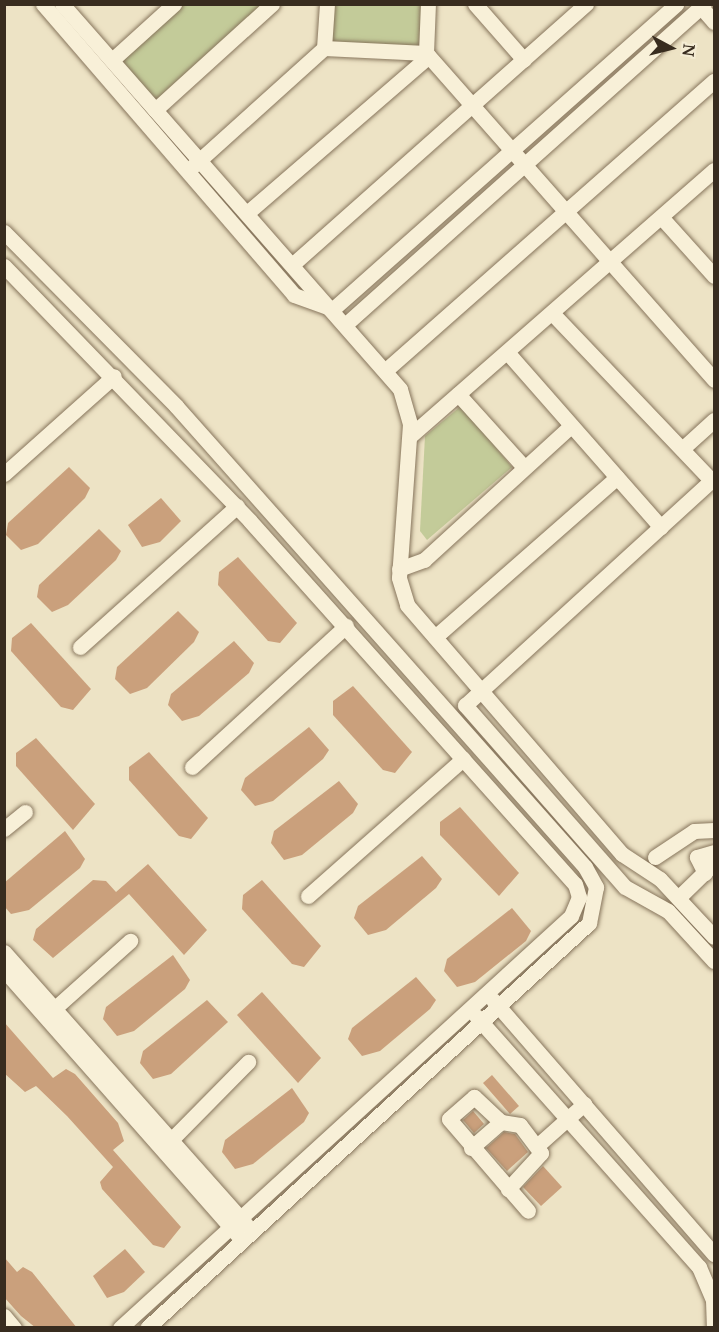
<!DOCTYPE html>
<style>
body{margin:0}
#map{position:relative;width:719px;height:1332px;overflow:hidden;background:#ede3c5;font-family:"Noto Serif",serif}
div>[style]{position:absolute}
[style*='--x']{left:calc(var(--x)*1px);top:calc(var(--y)*1px);width:calc(var(--w)*1px);rotate:calc(var(--a)*1deg)}
.green>*{inset:0;background:#c3cb99}
.building>*{inset:0;background:#caa07c}
.roads{filter:drop-shadow(0 0 2px #87755c) drop-shadow(0 0 2px #87755c)}
.minor>*{height:15px;margin:-7.5px;padding:0 7.5px;transform-origin:7.5px;border-radius:7.5px;background:#f8f0d8}
span{translate:-50% -50%;white-space:nowrap;text-align:center;line-height:1.15;-webkit-text-stroke:4.5px #f4ecd4;paint-order:stroke}
.frame{position:absolute;inset:0;border:6px solid #382c1f;pointer-events:none}
.north{position:absolute;left:641px;top:18px;width:60px;height:60px;-webkit-text-stroke:4px #f4ecd4;paint-order:stroke;rotate:97deg;font-size:16px;font-weight:700;line-height:24px;text-align:center;color:#382c1f}
.north::after{content:'';display:block;margin:auto;width:21px;height:27px;background:#382c1f;clip-path:polygon(50% 0,100% 100%,50% 72%,0 100%)}
</style>
<div id="map">
<div class="green">
<i style="clip-path:polygon(174px 5px,272px 5px,155px 110px,112px 60px)"></i>
<i style="clip-path:polygon(327px 5px,428px 5px,426px 53px,324px 48px)"></i>
<i style="clip-path:polygon(461px 406px,512px 467px,427px 540px,420px 531px,425px 436px)"></i>
</div>
<div class="building">
<i style="clip-path:polygon(69px 467px,90px 488px,85px 498px,38px 544px,21px 550px,6px 535px,8px 523px)"></i>
<i style="clip-path:polygon(161px 498px,181px 521px,160px 542px,142px 547px,128px 525px)"></i>
<i style="clip-path:polygon(99px 529px,121px 551px,116px 560px,68px 605px,52px 612px,37px 597px,39px 585px)"></i>
<i style="clip-path:polygon(238px 557px,297px 623px,280px 643px,268px 641px,218px 585px,219px 572px)"></i>
<i style="clip-path:polygon(178px 611px,199px 632px,194px 642px,147px 688px,130px 694px,115px 679px,117px 667px)"></i>
<i style="clip-path:polygon(31px 623px,91px 689px,73px 710px,61px 707px,11px 651px,12px 638px)"></i>
<i style="clip-path:polygon(234px 641px,254px 663px,249px 673px,199px 716px,182px 721px,168px 705px,171px 694px)"></i>
<i style="clip-path:polygon(353px 686px,412px 752px,395px 773px,383px 770px,333px 715px,333px 701px)"></i>
<i style="clip-path:polygon(309px 727px,329px 750px,323px 759px,273px 801px,255px 806px,241px 790px,245px 778px)"></i>
<i style="clip-path:polygon(36px 738px,95px 804px,73px 830px,16px 766px,16px 753px)"></i>
<i style="clip-path:polygon(149px 752px,208px 818px,191px 839px,179px 836px,129px 780px,129px 767px)"></i>
<i style="clip-path:polygon(339px 781px,358px 804px,353px 813px,302px 855px,284px 860px,271px 843px,274px 831px)"></i>
<i style="clip-path:polygon(460px 807px,519px 873px,499px 896px,440px 835px,440px 822px)"></i>
<i style="clip-path:polygon(65px 831px,85px 859px,80px 868px,29px 910px,11px 914px,4px 906px,4px 883px)"></i>
<i style="clip-path:polygon(422px 856px,442px 879px,436px 888px,386px 930px,368px 935px,354px 918px,358px 906px)"></i>
<i style="clip-path:polygon(148px 864px,207px 930px,184px 955px,129px 894px,53px 958px,33px 940px,36px 929px,93px 880px,106px 881px,116px 892px)"></i>
<i style="clip-path:polygon(262px 880px,321px 946px,304px 967px,292px 964px,242px 909px,243px 895px)"></i>
<i style="clip-path:polygon(512px 908px,531px 931px,526px 941px,475px 982px,457px 987px,444px 971px,447px 959px)"></i>
<i style="clip-path:polygon(173px 955px,190px 980px,185px 989px,134px 1031px,117px 1036px,103px 1019px,106px 1007px)"></i>
<i style="clip-path:polygon(416px 977px,436px 1000px,430px 1009px,380px 1051px,362px 1056px,348px 1039px,352px 1028px)"></i>
<i style="clip-path:polygon(262px 992px,321px 1058px,298px 1083px,237px 1015px)"></i>
<i style="clip-path:polygon(207px 1000px,228px 1022px,171px 1074px,153px 1079px,140px 1063px,143px 1051px)"></i>
<i style="clip-path:polygon(4px 1022px,53px 1078px,66px 1069px,75px 1074px,118px 1123px,124px 1141px,113px 1150px,181px 1227px,164px 1248px,153px 1245px,102px 1189px,100px 1182px,113px 1167px,67px 1116px,36px 1086px,25px 1092px,4px 1073px)"></i>
<i style="clip-path:polygon(492px 1075px,519px 1106px,510px 1114px,483px 1083px)"></i>
<i style="clip-path:polygon(292px 1088px,309px 1113px,304px 1122px,253px 1164px,235px 1169px,222px 1152px,225px 1140px)"></i>
<i style="clip-path:polygon(473px 1111px,484px 1124px,474px 1133px,463px 1120px)"></i>
<i style="clip-path:polygon(504px 1132px,515px 1134px,528px 1152px,507px 1171px,486px 1148px)"></i>
<i style="clip-path:polygon(543px 1166px,562px 1187px,541px 1206px,523px 1187px)"></i>
<i style="clip-path:polygon(125px 1249px,145px 1272px,124px 1292px,107px 1298px,93px 1276px)"></i>
<i style="clip-path:polygon(4px 1257px,17px 1272px,23px 1267px,32px 1272px,77px 1328px,36px 1328px,21px 1316px,4px 1297px)"></i>
</div>
<div class="roads">
<div class="minor">
<i style="--x:43;--y:4;--w:384;--a:49.2"></i>
<i style="--x:294;--y:295;--w:41;--a:19.7"></i>
<i style="--x:333;--y:309;--w:459;--a:-41.6"></i>
<i style="--x:62;--y:4;--w:512;--a:48.72"></i>
<i style="--x:400;--y:389;--w:36;--a:74"></i>
<i style="--x:410;--y:424;--w:154;--a:94.1"></i>
<i style="--x:399;--y:578;--w:28;--a:73"></i>
<i style="--x:407;--y:605;--w:329;--a:49.2"></i>
<i style="--x:622;--y:854;--w:45;--a:33.3"></i>
<i style="--x:660;--y:879;--w:79;--a:47"></i>
<i style="--x:475;--y:4;--w:74;--a:48.8"></i>
<i style="--x:701;--y:7;--w:20;--a:49"></i>
<i style="--x:324;--y:48;--w:44;--a:-86.1"></i>
<i style="--x:426;--y:53;--w:436;--a:48.6"></i>
<i style="--x:112;--y:60;--w:84;--a:-42.1"></i>
<i style="--x:155;--y:110;--w:158;--a:-42.2"></i>
<i style="--x:193;--y:166;--w:176;--a:-42"></i>
<i style="--x:324;--y:48;--w:102;--a:2.8"></i>
<i style="--x:426;--y:53;--w:49;--a:-87.7"></i>
<i style="--x:247;--y:213;--w:240;--a:-40.8"></i>
<i style="--x:662;--y:218;--w:78;--a:48.1"></i>
<i style="--x:4;--y:232;--w:245;--a:45.3"></i>
<i style="--x:176;--y:406;--w:616;--a:48.42"></i>
<i style="--x:585;--y:867;--w:23;--a:61"></i>
<i style="--x:596;--y:887;--w:37;--a:101"></i>
<i style="--x:589;--y:923;--w:599;--a:137.5"></i>
<i style="--x:293;--y:264;--w:392;--a:-41.6"></i>
<i style="--x:4;--y:266;--w:354;--a:46"></i>
<i style="--x:250;--y:521;--w:487;--a:48.2"></i>
<i style="--x:575;--y:884;--w:14;--a:73"></i>
<i style="--x:579;--y:897;--w:21;--a:113"></i>
<i style="--x:571;--y:916;--w:611;--a:137.59"></i>
<i style="--x:552;--y:313;--w:232;--a:46.4"></i>
<i style="--x:346;--y:324;--w:480;--a:-41.8"></i>
<i style="--x:507;--y:352;--w:233;--a:48.7"></i>
<i style="--x:387;--y:369;--w:436;--a:-41.4"></i>
<i style="--x:458;--y:394;--w:98;--a:47.9"></i>
<i style="--x:410;--y:436;--w:404;--a:-41.2"></i>
<i style="--x:682;--y:449;--w:43;--a:-42.2"></i>
<i style="--x:4;--y:474;--w:147;--a:-41.7"></i>
<i style="--x:714;--y:478;--w:337;--a:137.6"></i>
<i style="--x:465;--y:705;--w:242;--a:48.7"></i>
<i style="--x:625;--y:887;--w:49;--a:29.2"></i>
<i style="--x:668;--y:911;--w:68;--a:47.4"></i>
<i style="--x:399;--y:569;--w:27;--a:-20"></i>
<i style="--x:424;--y:560;--w:199;--a:-42.4"></i>
<i style="--x:435;--y:637;--w:242;--a:-41.3"></i>
<i style="--x:80;--y:647;--w:211;--a:-41.9"></i>
<i style="--x:192;--y:767;--w:209;--a:-42.5"></i>
<i style="--x:4;--y:829;--w:27;--a:-39"></i>
<i style="--x:655;--y:857;--w:47;--a:-33.7"></i>
<i style="--x:694;--y:831;--w:20;--a:-3"></i>
<i style="--x:705;--y:873;--w:18;--a:-117"></i>
<i style="--x:697;--y:857;--w:18;--a:-16"></i>
<i style="--x:308;--y:896;--w:207;--a:-41.5"></i>
<i style="--x:678;--y:898;--w:50;--a:-44.2"></i>
<i style="--x:4;--y:952;--w:365;--a:48.4"></i>
<i style="--x:4;--y:970;--w:352;--a:48.6"></i>
<i style="--x:493;--y:1000;--w:337;--a:49"></i>
<i style="--x:55;--y:1008;--w:101;--a:-41.8"></i>
<i style="--x:476;--y:1016;--w:336;--a:48.4"></i>
<i style="--x:699;--y:1267;--w:36;--a:67"></i>
<i style="--x:713;--y:1300;--w:28;--a:88"></i>
<i style="--x:501;--y:1122;--w:37;--a:-137"></i>
<i style="--x:474;--y:1097;--w:33;--a:139"></i>
<i style="--x:449;--y:1119;--w:121;--a:49.3"></i>
<i style="--x:171;--y:1140;--w:110;--a:-45.4"></i>
<i style="--x:538;--y:1145;--w:62;--a:-41.7"></i>
<i style="--x:471;--y:1148;--w:40;--a:-41"></i>
<i style="--x:501;--y:1122;--w:19;--a:9"></i>
<i style="--x:520;--y:1125;--w:35;--a:53"></i>
<i style="--x:541;--y:1153;--w:49;--a:132.5"></i>
<i style="--x:4;--y:1316;--w:16;--a:50"></i>
</div>
</div>
<div class="frame"></div>
<div class="north">N</div>
</div>
